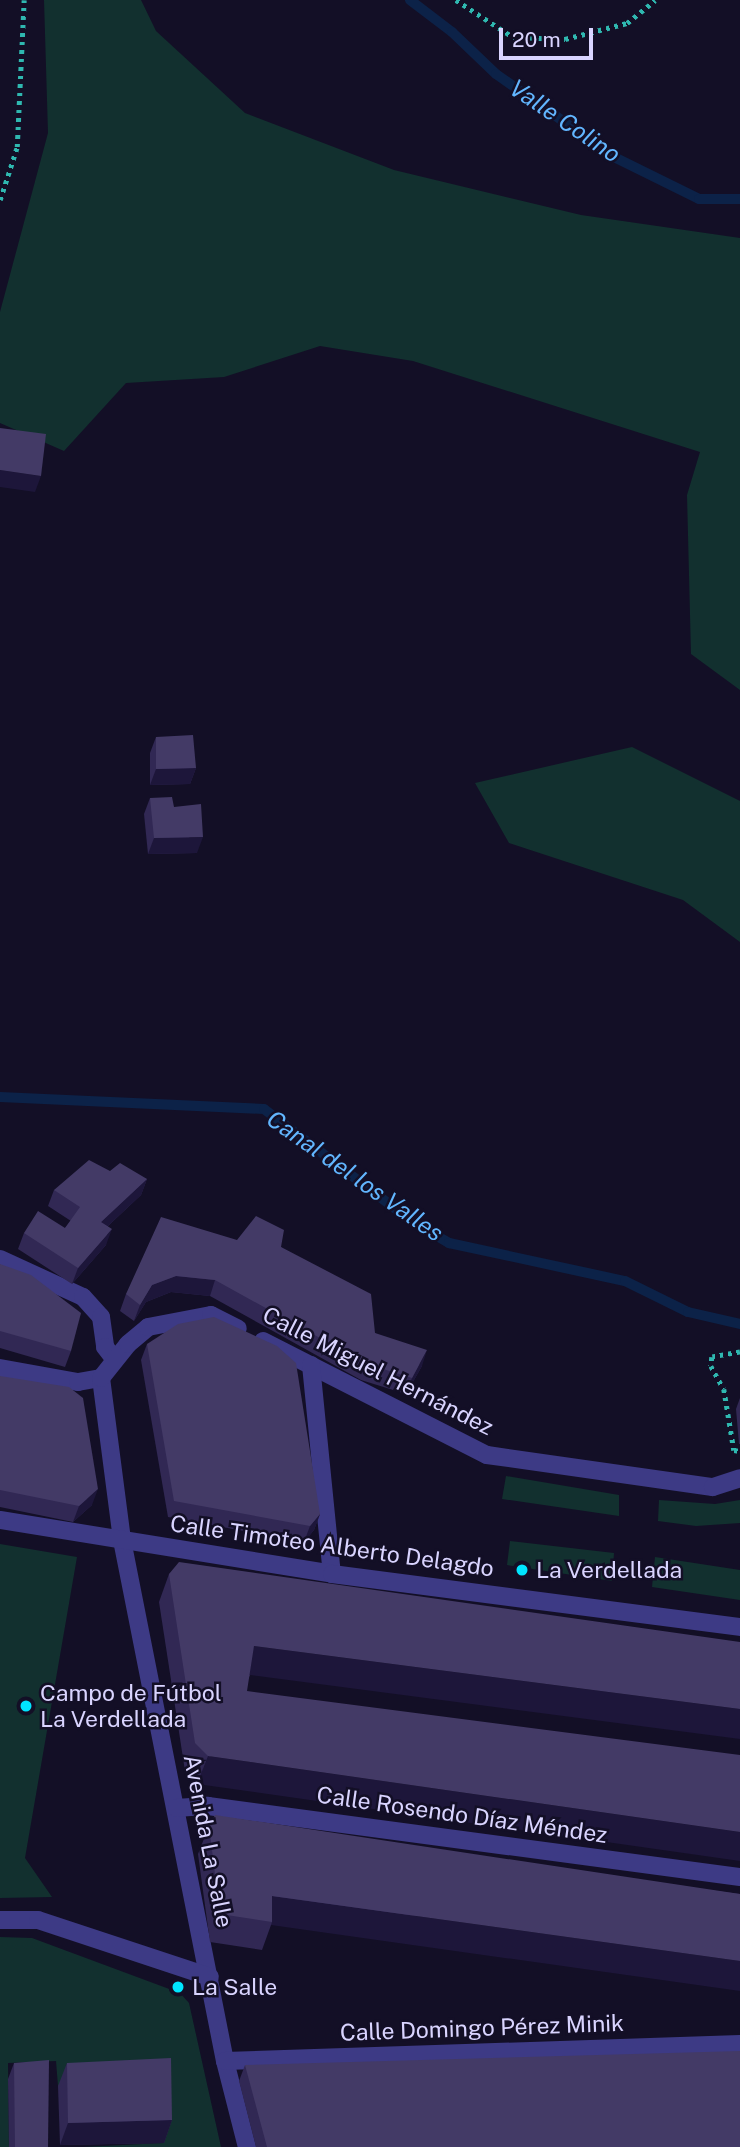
<!DOCTYPE html>
<meta charset="utf-8">
<style>
body{margin:0}
#map{position:relative;width:740px;height:2147px;overflow:hidden;background:#130f26;font-family:"Public Sans",sans-serif}
div>[style]{position:absolute}
[style*='--x']{left:calc(var(--x)*1px);top:calc(var(--y)*1px);width:calc(var(--w)*1px);rotate:calc(var(--a)*1deg)}
.green>*{inset:0;background:#12302f}
.stream>*{height:10px;margin:-5px;padding:0 5px;transform-origin:5px;border-radius:5px;background:#0c2248}
.path>*{height:4.5px;margin-top:-2.25px;transform-origin:0;background:repeating-linear-gradient(90deg,#2fb8b0 0 3.5px,transparent 0 8.5px)}
.street>*{height:18px;margin:-9px;padding:0 9px;transform-origin:9px;border-radius:9px;background:#3d3a85}
.wall>*{inset:0;background:#312854}
.shaded-wall>*{inset:0;background:#1d163a}
.building>*{inset:0;background:#433a66}
.dots>*{width:19px;height:19px;translate:-50% -50%;box-sizing:border-box;border:4px solid #130f26;border-radius:50%}
span{translate:-50% -50%;white-space:nowrap;text-align:center;line-height:1.15;-webkit-text-stroke:5px #130f26;paint-order:stroke}
.street-label{font-size:23px;color:#d9d4ff}
.poi-label{font-size:23px;color:#d9d4ff}
.left{translate:0 -50%;text-align:left}
.water-label{font-size:24px;color:#62b6ff;font-style:italic}
.scale{position:absolute;left:499px;top:28px;width:94px;height:32px;box-sizing:border-box;border:4px solid #d9d4ff;border-top:0;padding-left:9px;font-size:21px;line-height:24px;white-space:nowrap;color:#d9d4ff;-webkit-text-stroke:5px #130f26;paint-order:stroke}
</style>
<div id="map">
<div class="green">
<i style="clip-path:polygon(44px 0,141px 0,156px 31px,245px 113px,394px 170px,581px 215px,740px 238px,740px 690px,691px 654px,687px 495px,700px 452px,413px 361px,320px 346px,224px 377px,126px 383px,64px 451px,0 423px,0 312px,48px 133px)"></i>
<i style="clip-path:polygon(632px 747px,740px 801px,740px 942px,683px 900px,509px 843px,475px 783px)"></i>
<i style="clip-path:polygon(506px 1476px,619px 1495px,619px 1516px,502px 1499px)"></i>
<i style="clip-path:polygon(659px 1500px,715px 1504px,740px 1500px,740px 1523px,696px 1526px,658px 1521px)"></i>
<i style="clip-path:polygon(510px 1541px,614px 1553px,612px 1581px,507px 1565px)"></i>
<i style="clip-path:polygon(0 1544px,77px 1557px,25px 1858px,52px 1897px,0 1898px)"></i>
<i style="clip-path:polygon(655px 1557px,740px 1570px,740px 1600px,652px 1587px)"></i>
<i style="clip-path:polygon(0 1937px,32px 1938px,180px 1993px,189px 2003px,221px 2147px,83px 2147px,163px 2143px,162px 2081px,58px 2086px,56px 2061px,8px 2063px,9px 2147px,0 2147px)"></i>
</div>
<div class="stream">
<i style="--x:410;--y:0;--w:53;--a:37.3"></i>
<i style="--x:452;--y:32;--w:61;--a:43.7"></i>
<i style="--x:496;--y:74;--w:144;--a:35.1"></i>
<i style="--x:614;--y:157;--w:95;--a:26.3"></i>
<i style="--x:699;--y:199;--w:41;--a:0"></i>
<i style="--x:0;--y:1097;--w:264;--a:2.6"></i>
<i style="--x:264;--y:1109;--w:187;--a:37.2"></i>
<i style="--x:413;--y:1222;--w:42;--a:30.3"></i>
<i style="--x:449;--y:1243;--w:180;--a:12.2"></i>
<i style="--x:625;--y:1281;--w:70;--a:26.2"></i>
<i style="--x:688;--y:1312;--w:53;--a:13"></i>
</div>
<div class="path">
<i style="--x:456;--y:0;--w:68;--a:33"></i>
<i style="--x:513;--y:37;--w:52;--a:2.2"></i>
<i style="--x:565;--y:39;--w:64;--a:-14.5"></i>
<i style="--x:627;--y:23;--w:36;--a:-39"></i>
<i style="--x:0;--y:200;--w:56;--a:-72.2"></i>
<i style="--x:17;--y:147;--w:147;--a:-87.3"></i>
<i style="--x:740;--y:1352;--w:28;--a:170"></i>
<i style="--x:712;--y:1357;--w:9;--a:96"></i>
<i style="--x:711;--y:1366;--w:26;--a:61"></i>
<i style="--x:724;--y:1389;--w:62;--a:80.7"></i>
<i style="--x:734;--y:1450;--w:6;--a:9"></i>
</div>
<div class="street">
<i style="--x:0;--y:1259;--w:91;--a:24.6"></i>
<i style="--x:83;--y:1297;--w:27;--a:48"></i>
<i style="--x:101;--y:1317;--w:30;--a:82"></i>
<i style="--x:105;--y:1347;--w:16;--a:52"></i>
<i style="--x:263;--y:1341;--w:251;--a:27"></i>
<i style="--x:487;--y:1455;--w:228;--a:8.1"></i>
<i style="--x:713;--y:1487;--w:28;--a:-18"></i>
<i style="--x:311;--y:1365;--w:210;--a:84.3"></i>
<i style="--x:0;--y:1368;--w:79;--a:10.2"></i>
<i style="--x:78;--y:1382;--w:23;--a:-10"></i>
<i style="--x:101;--y:1378;--w:163;--a:82.6"></i>
<i style="--x:122;--y:1540;--w:531;--a:78.82"></i>
<i style="--x:225;--y:2061;--w:89;--a:75.7"></i>
<i style="--x:101;--y:1378;--w:43;--a:-51.5"></i>
<i style="--x:128;--y:1344;--w:26;--a:-40"></i>
<i style="--x:148;--y:1327;--w:64;--a:-10.8"></i>
<i style="--x:211;--y:1315;--w:30;--a:27"></i>
<i style="--x:0;--y:1520;--w:336;--a:9.2"></i>
<i style="--x:332;--y:1574;--w:411;--a:7.4"></i>
<i style="--x:177;--y:1808;--w:31;--a:-4"></i>
<i style="--x:208;--y:1806;--w:537;--a:7.6"></i>
<i style="--x:0;--y:1920;--w:38;--a:0"></i>
<i style="--x:38;--y:1920;--w:181;--a:18.3"></i>
<i style="--x:225;--y:2061;--w:515;--a:-1.89"></i>
</div>
<div class="wall">
<i style="clip-path:polygon(156px 737px,196px 768px,190px 784px,150px 785px,150px 753px)"></i>
<i style="clip-path:polygon(150px 798px,174px 807px,197px 853px,148px 854px,144px 814px)"></i>
<i style="clip-path:polygon(110px 1171px,147px 1179px,141px 1195px,108px 1226px,106px 1245px,72px 1284px,18px 1249px,24px 1233px,65px 1228px,71px 1221px,48px 1206px,54px 1190px)"></i>
<i style="clip-path:polygon(237px 1240px,281px 1247px,375px 1333px,422px 1366px,406px 1394px,361px 1380px,210px 1296px,171px 1292px,146px 1302px,134px 1321px,120px 1311px,126px 1294px)"></i>
<i style="clip-path:polygon(0 1264px,71px 1351px,65px 1367px,0 1348px)"></i>
<i style="clip-path:polygon(147px 1344px,320px 1514px,314px 1530px,304px 1542px,168px 1517px,141px 1360px)"></i>
<i style="clip-path:polygon(0 1376px,92px 1505px,73px 1522px,0 1507px)"></i>
<i style="clip-path:polygon(740px 1398px,740px 1444px,739px 1444px,736px 1409px)"></i>
<i style="clip-path:polygon(169px 1574px,250px 1675px,197px 1784px,185px 1771px,159px 1602px)"></i>
<i style="clip-path:polygon(209px 1826px,740px 1894px,271px 1925px,262px 1950px,210px 1942px,198px 1854px)"></i>
<i style="clip-path:polygon(14px 2063px,48px 2147px,9px 2147px,8px 2079px)"></i>
<i style="clip-path:polygon(67px 2063px,172px 2120px,164px 2143px,60px 2145px,58px 2086px)"></i>
<i style="clip-path:polygon(245px 2065px,740px 2147px,256px 2147px,239px 2081px)"></i>
</div>
<div class="shaded-wall">
<i style="clip-path:polygon(0 470px,41px 476px,35px 492px,0 487px)"></i>
<i style="clip-path:polygon(196px 768px,190px 784px,150px 785px,156px 769px)"></i>
<i style="clip-path:polygon(203px 837px,197px 853px,148px 854px,154px 838px)"></i>
<i style="clip-path:polygon(147px 1179px,141px 1195px,95px 1238px,101px 1222px)"></i>
<i style="clip-path:polygon(112px 1229px,106px 1245px,72px 1284px,78px 1268px)"></i>
<i style="clip-path:polygon(176px 1276px,215px 1280px,210px 1296px,171px 1292px,146px 1302px,134px 1321px,140px 1305px,152px 1285px)"></i>
<i style="clip-path:polygon(427px 1350px,422px 1366px,406px 1394px,412px 1378px)"></i>
<i style="clip-path:polygon(98px 1489px,92px 1505px,73px 1522px,79px 1506px)"></i>
<i style="clip-path:polygon(320px 1514px,314px 1530px,304px 1542px,310px 1526px)"></i>
<i style="clip-path:polygon(254px 1646px,740px 1709px,740px 1739px,243px 1674px)"></i>
<i style="clip-path:polygon(208px 1756px,740px 1832px,740px 1861px,197px 1784px)"></i>
<i style="clip-path:polygon(272px 1896px,740px 1961px,740px 1991px,271px 1925px,272px 1922px)"></i>
<i style="clip-path:polygon(172px 2120px,164px 2143px,60px 2145px,68px 2123px)"></i>
</div>
<div class="building">
<i style="clip-path:polygon(0 428px,46px 434px,41px 476px,0 470px)"></i>
<i style="clip-path:polygon(193px 735px,196px 768px,156px 769px,156px 737px)"></i>
<i style="clip-path:polygon(172px 797px,174px 807px,201px 804px,203px 837px,154px 838px,150px 798px)"></i>
<i style="clip-path:polygon(89px 1160px,110px 1171px,120px 1163px,147px 1179px,101px 1222px,112px 1229px,78px 1268px,24px 1233px,38px 1211px,65px 1228px,80px 1207px,54px 1190px)"></i>
<i style="clip-path:polygon(256px 1216px,284px 1230px,281px 1247px,371px 1294px,375px 1333px,427px 1350px,412px 1378px,367px 1364px,215px 1280px,176px 1276px,152px 1285px,140px 1305px,126px 1294px,161px 1217px,237px 1240px)"></i>
<i style="clip-path:polygon(0 1264px,31px 1275px,81px 1313px,71px 1351px,0 1331px)"></i>
<i style="clip-path:polygon(214px 1317px,277px 1346px,296px 1363px,320px 1514px,310px 1526px,174px 1501px,147px 1344px,178px 1324px)"></i>
<i style="clip-path:polygon(0 1376px,69px 1387px,83px 1398px,98px 1489px,79px 1506px,0 1490px)"></i>
<i style="clip-path:polygon(179px 1562px,740px 1642px,740px 1709px,254px 1646px,247px 1691px,740px 1755px,740px 1832px,208px 1756px,195px 1743px,169px 1574px)"></i>
<i style="clip-path:polygon(215px 1815px,740px 1894px,740px 1961px,272px 1896px,272px 1922px,220px 1914px,209px 1826px)"></i>
<i style="clip-path:polygon(740px 2051px,740px 2147px,267px 2147px,245px 2065px)"></i>
<i style="clip-path:polygon(171px 2058px,172px 2120px,68px 2123px,67px 2063px)"></i>
<i style="clip-path:polygon(49px 2060px,48px 2147px,15px 2147px,14px 2063px)"></i>
</div>
<div class="dots">
<i style="left:522px;top:1570px;background:#00e5ff"></i>
<i style="left:26px;top:1706px;background:#00e5ff"></i>
<i style="left:178px;top:1987px;background:#00e5ff"></i>
</div>
<div class="street-label">
<span style="left:378px;top:1371px;rotate:27deg">Calle Miguel Hernández</span>
<span style="left:332px;top:1546px;rotate:8deg">Calle Timoteo Alberto Delagdo</span>
<span style="left:462px;top:1815px;rotate:8deg">Calle Rosendo Díaz Méndez</span>
<span style="left:208px;top:1841px;rotate:79deg">Avenida La Salle</span>
<span style="left:482px;top:2028px;rotate:-2deg">Calle Domingo Pérez Minik</span>
</div>
<div class="poi-label">
<span class="left" style="left:536px;top:1570px">La Verdellada</span>
<span class="left" style="left:40px;top:1706px">Campo de Fútbol<br>La Verdellada</span>
<span class="left" style="left:192px;top:1987px">La Salle</span>
</div>
<div class="water-label">
<span style="left:565px;top:121px;rotate:34deg">Valle Colino</span>
<span style="left:355px;top:1176px;rotate:35deg">Canal del los Valles</span>
</div>
<div class="scale">20 m</div>
</div>
